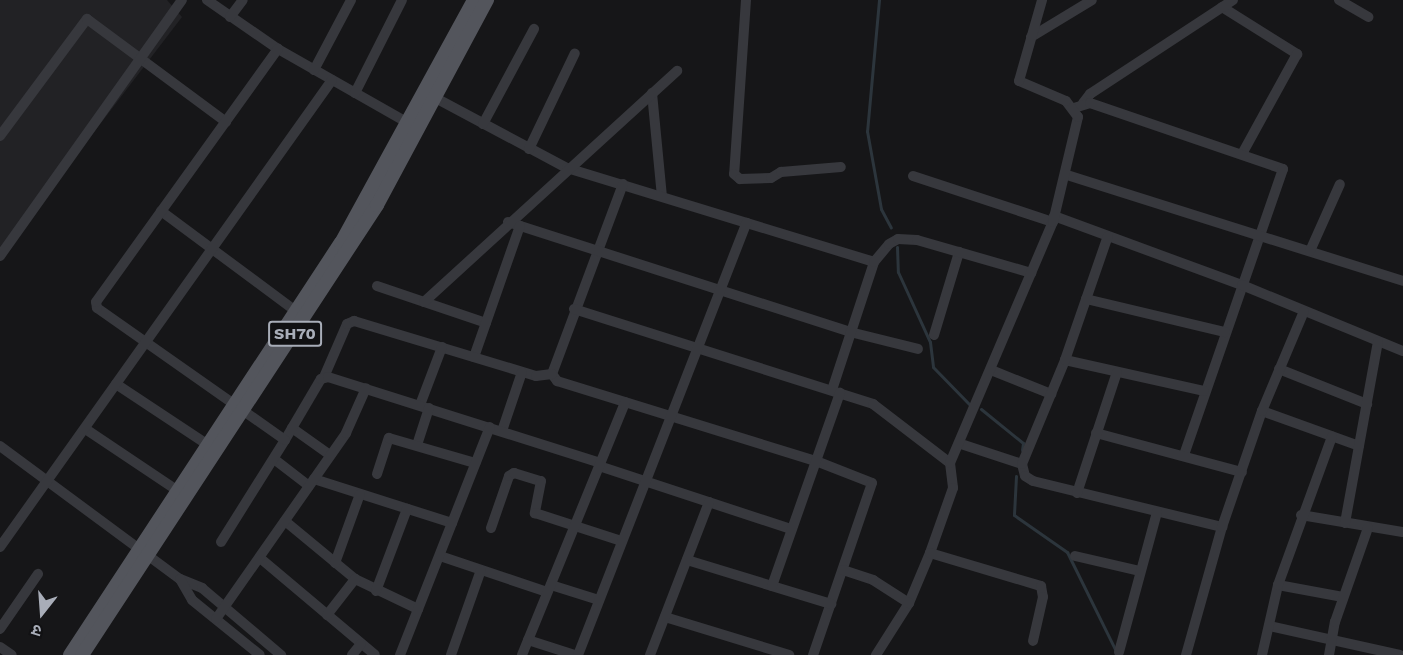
<!DOCTYPE html>
<meta charset="utf-8">
<style>
body{margin:0}
#map{position:relative;width:1403px;height:655px;overflow:hidden;background:#161618;font-family:"Work Sans","Noto Sans Devanagari",sans-serif}
div>[style]{position:absolute}
[style*='--x']{left:calc(var(--x)*1px);top:calc(var(--y)*1px);width:calc(var(--w)*1px);rotate:calc(var(--a)*1deg)}
.built>*{inset:0;background:#222225}
.stream>*{height:3px;margin:-1.5px;padding:0 1.5px;transform-origin:1.5px;border-radius:1.5px;background:#2c353c}
.minor>*{height:10px;margin:-5px;padding:0 5px;transform-origin:5px;border-radius:5px;background:#37383d}
.major>*{height:14px;margin:-7px;padding:0 7px;transform-origin:7px;border-radius:7px;background:#53555c}
span{translate:-50% -50%;white-space:nowrap;text-align:center;line-height:1.15;-webkit-text-stroke:4.5px #111113;paint-order:stroke}
.shield-label span{padding:2px 4px;background:#111113;border:2px solid;border-radius:4px;-webkit-text-stroke-width:0}
.shield-label{font-size:16px;color:#a8adb8;font-weight:700}
.north{position:absolute;left:12px;top:583px;width:60px;height:60px;-webkit-text-stroke:4px #111113;paint-order:stroke;rotate:197deg;font-size:16px;font-weight:700;line-height:24px;text-align:center;color:#a8adb8}
.north::after{content:'';display:block;margin:auto;width:21px;height:27px;background:#a8adb8;clip-path:polygon(50% 0,100% 100%,50% 72%,0 100%)}
</style>
<div id="map">
<div class="built">
<i style="clip-path:polygon(0 0,167px 0,182px 17px,0 255px)"></i>
</div>
<div class="stream">
<i style="--x:879;--y:0;--w:132;--a:95.2"></i>
<i style="--x:867;--y:131;--w:79;--a:79.8"></i>
<i style="--x:881;--y:209;--w:21;--a:62"></i>
<i style="--x:897;--y:247;--w:25;--a:88"></i>
<i style="--x:898;--y:272;--w:77;--a:65.4"></i>
<i style="--x:930;--y:342;--w:25;--a:83"></i>
<i style="--x:933;--y:367;--w:52;--a:45.8"></i>
<i style="--x:981;--y:409;--w:54;--a:39"></i>
<i style="--x:1023;--y:443;--w:7;--a:98"></i>
<i style="--x:1016;--y:476;--w:39;--a:93"></i>
<i style="--x:1014;--y:515;--w:65;--a:34.9"></i>
<i style="--x:1067;--y:552;--w:110;--a:63.7"></i>
</div>
<div class="minor">
<i style="--x:207;--y:0;--w:86;--a:34.6"></i>
<i style="--x:278;--y:49;--w:154;--a:29.6"></i>
<i style="--x:746;--y:0;--w:174;--a:93.9"></i>
<i style="--x:734;--y:174;--w:8;--a:40"></i>
<i style="--x:740;--y:179;--w:31;--a:-2"></i>
<i style="--x:771;--y:178;--w:12;--a:-31"></i>
<i style="--x:781;--y:172;--w:60;--a:-4.8"></i>
<i style="--x:1339;--y:0;--w:34;--a:30"></i>
<i style="--x:1222;--y:7;--w:89;--a:32.1"></i>
<i style="--x:1297;--y:54;--w:114;--a:118.8"></i>
<i style="--x:230;--y:17;--w:21;--a:-53"></i>
<i style="--x:1031;--y:37;--w:71;--a:-31.2"></i>
<i style="--x:314;--y:70;--w:79;--a:-62.1"></i>
<i style="--x:355;--y:93;--w:104;--a:-63.2"></i>
<i style="--x:652;--y:93;--w:103;--a:84.5"></i>
<i style="--x:430;--y:95;--w:155;--a:28.1"></i>
<i style="--x:567;--y:168;--w:321;--a:17"></i>
<i style="--x:1083;--y:103;--w:11;--a:-52"></i>
<i style="--x:1090;--y:94;--w:171;--a:-33.3"></i>
<i style="--x:1074;--y:108;--w:17;--a:-17"></i>
<i style="--x:1090;--y:103;--w:204;--a:18.9"></i>
<i style="--x:1283;--y:169;--w:303;--a:109.1"></i>
<i style="--x:483;--y:124;--w:108;--a:-61.8"></i>
<i style="--x:0;--y:136;--w:146;--a:-53.4"></i>
<i style="--x:87;--y:19;--w:173;--a:36.5"></i>
<i style="--x:529;--y:149;--w:106;--a:-64.4"></i>
<i style="--x:1067;--y:175;--w:352;--a:17.5"></i>
<i style="--x:913;--y:176;--w:147;--a:18.2"></i>
<i style="--x:623;--y:184;--w:203;--a:110.5"></i>
<i style="--x:552;--y:374;--w:9;--a:54"></i>
<i style="--x:557;--y:381;--w:271;--a:17.2"></i>
<i style="--x:816;--y:461;--w:60;--a:21.4"></i>
<i style="--x:872;--y:483;--w:182;--a:108.9"></i>
<i style="--x:161;--y:211;--w:174;--a:36.6"></i>
<i style="--x:1054;--y:216;--w:200;--a:20.2"></i>
<i style="--x:1242;--y:285;--w:174;--a:22.3"></i>
<i style="--x:508;--y:222;--w:359;--a:17.8"></i>
<i style="--x:850;--y:332;--w:70;--a:14"></i>
<i style="--x:1310;--y:251;--w:73;--a:-65.9"></i>
<i style="--x:0;--y:256;--w:314;--a:-54.6"></i>
<i style="--x:377;--y:286;--w:115;--a:18.7"></i>
<i style="--x:1086;--y:299;--w:143;--a:13.4"></i>
<i style="--x:424;--y:302;--w:343;--a:-42.4"></i>
<i style="--x:574;--y:309;--w:314;--a:17.6"></i>
<i style="--x:873;--y:404;--w:97;--a:37.5"></i>
<i style="--x:950;--y:463;--w:25;--a:83"></i>
<i style="--x:953;--y:488;--w:69;--a:109.5"></i>
<i style="--x:930;--y:553;--w:54;--a:112.8"></i>
<i style="--x:909;--y:603;--w:62;--a:122.4"></i>
<i style="--x:934;--y:335;--w:87;--a:-73.2"></i>
<i style="--x:474;--y:357;--w:139;--a:-70.7"></i>
<i style="--x:1065;--y:360;--w:142;--a:12.6"></i>
<i style="--x:1279;--y:369;--w:95;--a:21.7"></i>
<i style="--x:991;--y:370;--w:65;--a:21.8"></i>
<i style="--x:324;--y:377;--w:58;--a:-66.5"></i>
<i style="--x:347;--y:324;--w:8;--a:-23"></i>
<i style="--x:354;--y:321;--w:190;--a:16.8"></i>
<i style="--x:536;--y:376;--w:16;--a:-7"></i>
<i style="--x:116;--y:384;--w:110;--a:33.5"></i>
<i style="--x:832;--y:390;--w:135;--a:-71.8"></i>
<i style="--x:874;--y:262;--w:23;--a:-50"></i>
<i style="--x:889;--y:244;--w:10;--a:-29"></i>
<i style="--x:898;--y:239;--w:19;--a:3"></i>
<i style="--x:917;--y:240;--w:119;--a:16.1"></i>
<i style="--x:420;--y:405;--w:62;--a:-69.2"></i>
<i style="--x:1262;--y:411;--w:103;--a:19.8"></i>
<i style="--x:292;--y:428;--w:47;--a:35.4"></i>
<i style="--x:87;--y:430;--w:117;--a:33.8"></i>
<i style="--x:502;--y:431;--w:62;--a:-71.3"></i>
<i style="--x:1096;--y:433;--w:151;--a:15"></i>
<i style="--x:285;--y:440;--w:71;--a:-59.5"></i>
<i style="--x:321;--y:379;--w:7;--a:-16"></i>
<i style="--x:328;--y:377;--w:285;--a:17.5"></i>
<i style="--x:961;--y:444;--w:64;--a:18.2"></i>
<i style="--x:1022;--y:464;--w:12;--a:76"></i>
<i style="--x:1025;--y:476;--w:9;--a:32"></i>
<i style="--x:1033;--y:481;--w:195;--a:13.7"></i>
<i style="--x:417;--y:445;--w:39;--a:-72"></i>
<i style="--x:0;--y:446;--w:224;--a:36.5"></i>
<i style="--x:180;--y:579;--w:24;--a:22"></i>
<i style="--x:202;--y:588;--w:104;--a:40.3"></i>
<i style="--x:274;--y:459;--w:44;--a:37.6"></i>
<i style="--x:950;--y:463;--w:262;--a:-66.9"></i>
<i style="--x:1053;--y:222;--w:108;--a:-76.6"></i>
<i style="--x:1078;--y:117;--w:20;--a:-127"></i>
<i style="--x:1066;--y:101;--w:51;--a:-156.9"></i>
<i style="--x:1019;--y:81;--w:84;--a:-74.1"></i>
<i style="--x:1022;--y:464;--w:113;--a:-67.5"></i>
<i style="--x:1065;--y:360;--w:131;--a:-70.9"></i>
<i style="--x:599;--y:466;--w:202;--a:18.2"></i>
<i style="--x:377;--y:474;--w:38;--a:-72"></i>
<i style="--x:389;--y:438;--w:90;--a:16.2"></i>
<i style="--x:314;--y:479;--w:145;--a:17.7"></i>
<i style="--x:1077;--y:493;--w:127;--a:-71.7"></i>
<i style="--x:1301;--y:515;--w:103;--a:9.5"></i>
<i style="--x:285;--y:521;--w:91;--a:39.6"></i>
<i style="--x:355;--y:579;--w:70;--a:25.5"></i>
<i style="--x:1345;--y:523;--w:184;--a:-79.7"></i>
<i style="--x:491;--y:528;--w:55;--a:-70.9"></i>
<i style="--x:509;--y:476;--w:6;--a:-31"></i>
<i style="--x:514;--y:473;--w:28;--a:17"></i>
<i style="--x:541;--y:481;--w:33;--a:101"></i>
<i style="--x:535;--y:513;--w:90;--a:18"></i>
<i style="--x:221;--y:542;--w:120;--a:-57.9"></i>
<i style="--x:285;--y:440;--w:230;--a:-144.9"></i>
<i style="--x:97;--y:308;--w:6;--a:-99"></i>
<i style="--x:96;--y:302;--w:312;--a:-54.3"></i>
<i style="--x:0;--y:547;--w:573;--a:-54.59"></i>
<i style="--x:930;--y:553;--w:116;--a:16.6"></i>
<i style="--x:1041;--y:586;--w:11;--a:80"></i>
<i style="--x:1043;--y:597;--w:45;--a:102.8"></i>
<i style="--x:440;--y:556;--w:113;--a:18.6"></i>
<i style="--x:1075;--y:556;--w:67;--a:13"></i>
<i style="--x:260;--y:558;--w:150;--a:40.1"></i>
<i style="--x:687;--y:560;--w:151;--a:17"></i>
<i style="--x:335;--y:563;--w:73;--a:-70.1"></i>
<i style="--x:843;--y:570;--w:32;--a:18"></i>
<i style="--x:873;--y:580;--w:43;--a:32.6"></i>
<i style="--x:180;--y:579;--w:24;--a:60"></i>
<i style="--x:192;--y:600;--w:87;--a:39"></i>
<i style="--x:551;--y:585;--w:50;--a:17.4"></i>
<i style="--x:1278;--y:585;--w:66;--a:10.5"></i>
<i style="--x:772;--y:586;--w:205;--a:-70.6"></i>
<i style="--x:376;--y:591;--w:88;--a:-69.3"></i>
<i style="--x:327;--y:615;--w:46;--a:-52.1"></i>
<i style="--x:665;--y:617;--w:130;--a:17"></i>
<i style="--x:216;--y:619;--w:227;--a:-55"></i>
<i style="--x:346;--y:433;--w:49;--a:-66"></i>
<i style="--x:1269;--y:626;--w:134;--a:12.5"></i>
<i style="--x:0;--y:629;--w:67;--a:-55.4"></i>
<i style="--x:528;--y:640;--w:49;--a:17.7"></i>
<i style="--x:0;--y:647;--w:14;--a:34"></i>
<i style="--x:1119;--y:652;--w:145;--a:-74.8"></i>
<i style="--x:352;--y:655;--w:14;--a:-51"></i>
<i style="--x:400;--y:655;--w:245;--a:-68.5"></i>
<i style="--x:451;--y:655;--w:90;--a:-70.6"></i>
<i style="--x:522;--y:655;--w:273;--a:-67.8"></i>
<i style="--x:578;--y:655;--w:464;--a:-68.7"></i>
<i style="--x:650;--y:655;--w:164;--a:-68.9"></i>
<i style="--x:1186;--y:655;--w:133;--a:-74.3"></i>
<i style="--x:1222;--y:527;--w:123;--a:-71"></i>
<i style="--x:1262;--y:411;--w:108;--a:-67.2"></i>
<i style="--x:1262;--y:655;--w:72;--a:-77.1"></i>
<i style="--x:1278;--y:585;--w:158;--a:-70"></i>
<i style="--x:1329;--y:655;--w:34;--a:-80"></i>
<i style="--x:1335;--y:622;--w:100;--a:-70.7"></i>
</div>
<div class="major">
<i style="--x:70;--y:655;--w:493;--a:-56.7"></i>
<i style="--x:341;--y:243;--w:277;--a:-61.3"></i>
<i style="--x:82;--y:655;--w:538;--a:-56.75"></i>
<i style="--x:377;--y:205;--w:233;--a:-61.8"></i>
</div>
<div class="shield-label">
<span style="left:295px;top:334px">SH70</span>
</div>
<div class="north">उ</div>
</div>
